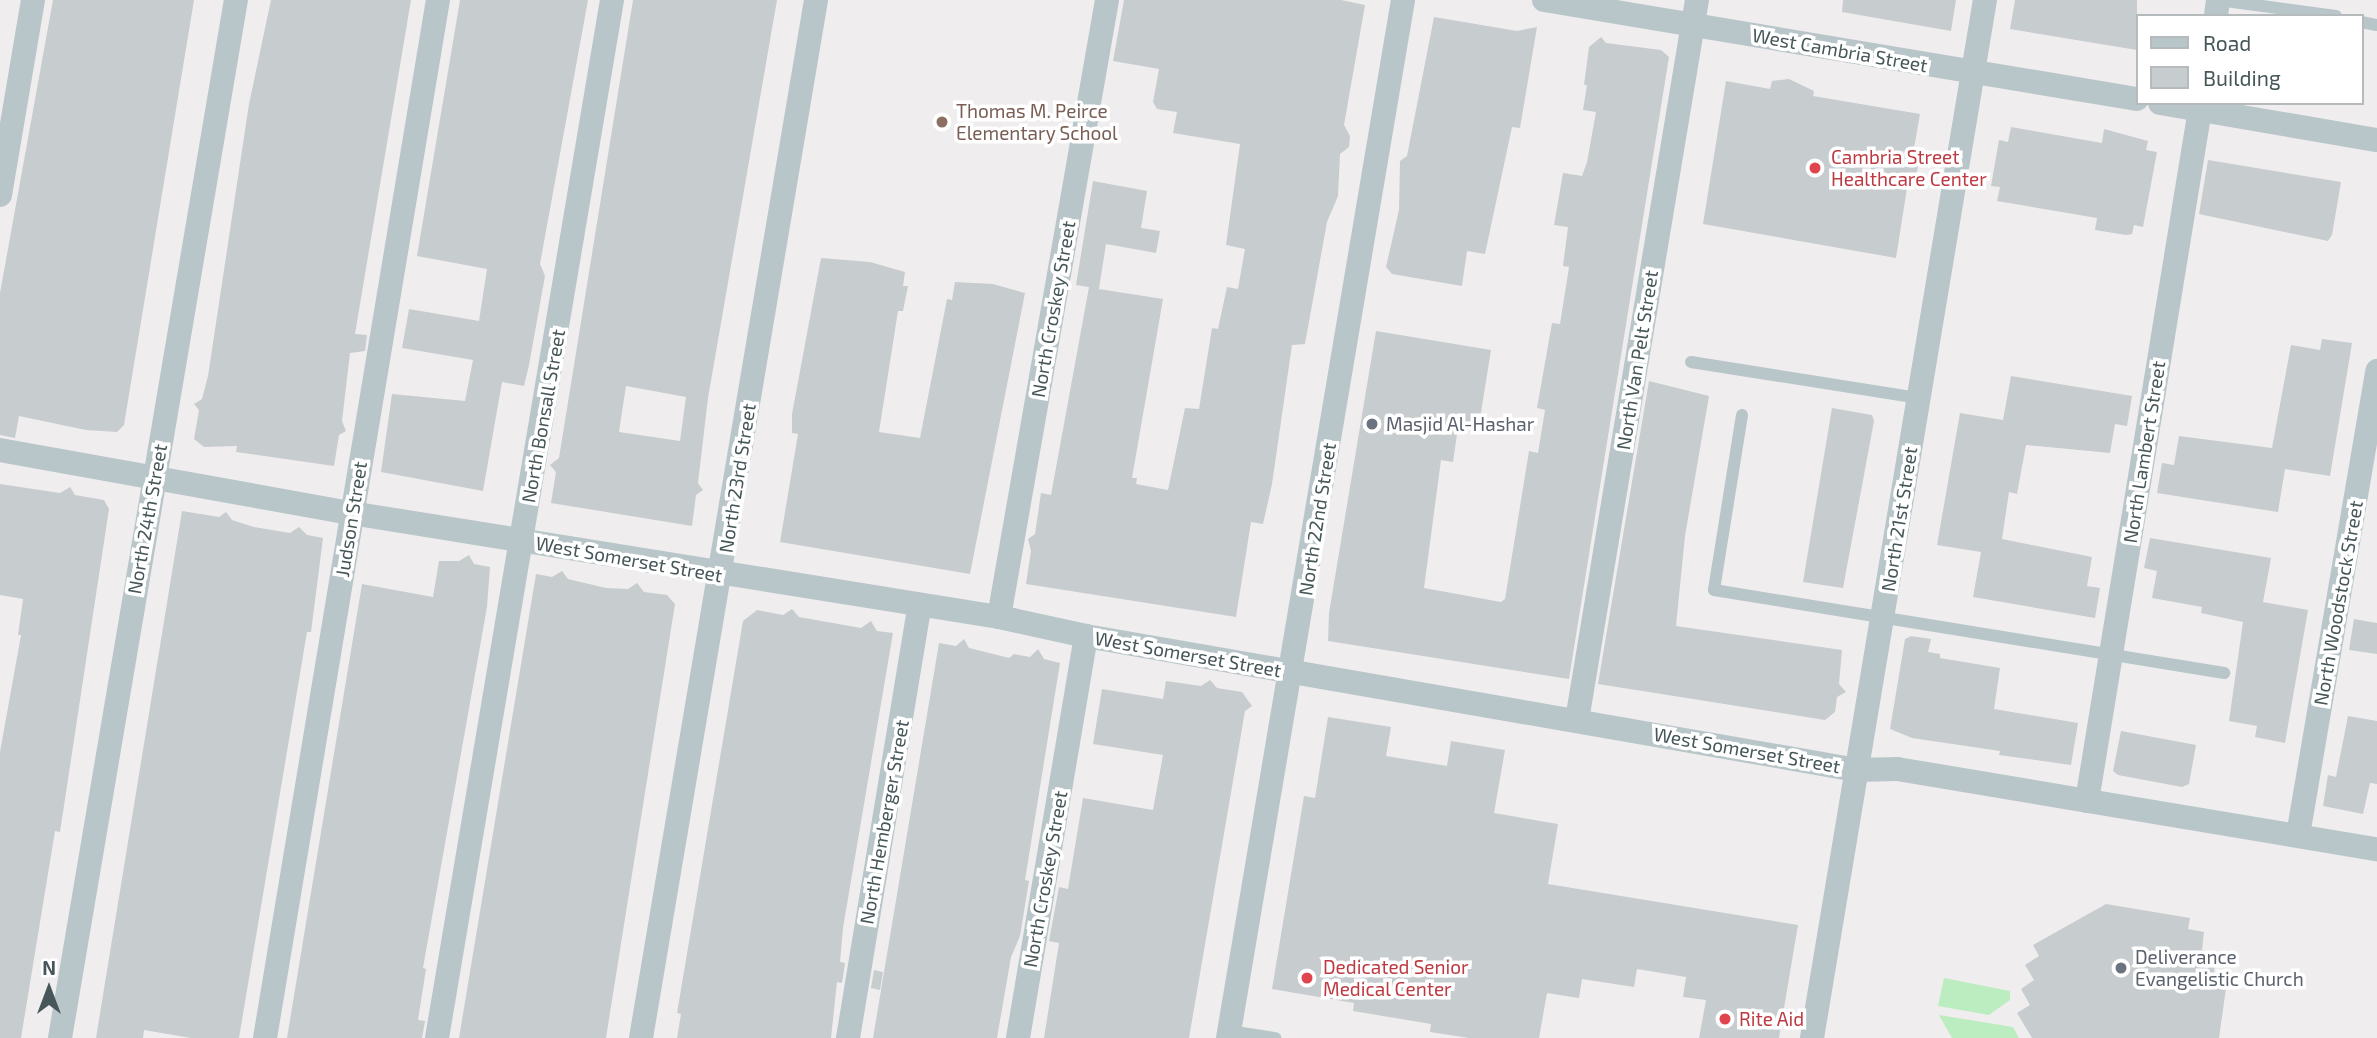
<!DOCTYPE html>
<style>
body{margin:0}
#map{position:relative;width:2377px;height:1038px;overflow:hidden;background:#f0edee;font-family:"Exo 2",sans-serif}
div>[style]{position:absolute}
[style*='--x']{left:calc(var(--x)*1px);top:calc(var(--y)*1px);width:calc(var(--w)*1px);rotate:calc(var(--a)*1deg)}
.green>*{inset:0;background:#bcedc0}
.building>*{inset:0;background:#c7cccf}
.lane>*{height:12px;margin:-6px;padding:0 6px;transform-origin:6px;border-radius:6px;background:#b9c6c9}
.street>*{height:24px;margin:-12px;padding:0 12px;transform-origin:12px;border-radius:12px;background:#b9c6c9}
.dots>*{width:19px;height:19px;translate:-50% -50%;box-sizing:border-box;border:4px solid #fff;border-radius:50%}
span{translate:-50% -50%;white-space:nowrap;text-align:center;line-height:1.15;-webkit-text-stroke:7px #fff;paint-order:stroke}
.street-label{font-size:19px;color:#465659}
.education-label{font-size:19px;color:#785e54}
.left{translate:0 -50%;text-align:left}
.health-label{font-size:19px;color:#be3a42}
.worship-label{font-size:19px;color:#5b616d}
.legend{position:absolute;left:2136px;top:14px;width:228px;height:91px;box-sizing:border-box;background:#fff;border:2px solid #b5bbbd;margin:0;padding:9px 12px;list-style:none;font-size:21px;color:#465659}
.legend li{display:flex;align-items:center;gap:14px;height:35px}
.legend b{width:35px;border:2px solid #b5bbbd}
.north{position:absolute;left:14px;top:954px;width:70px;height:70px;-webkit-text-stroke:5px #fff;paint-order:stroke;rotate:0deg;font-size:19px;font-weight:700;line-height:28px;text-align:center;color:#465659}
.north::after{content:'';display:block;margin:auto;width:24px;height:32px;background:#465659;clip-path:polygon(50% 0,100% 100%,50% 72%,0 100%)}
</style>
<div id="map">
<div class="green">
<i style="clip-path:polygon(1944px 978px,2010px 991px,2010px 1000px,1989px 1015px,1938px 1006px)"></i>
<i style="clip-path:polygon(1939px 1015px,2013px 1027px,2019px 1038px,1952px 1038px)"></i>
</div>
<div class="building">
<i style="clip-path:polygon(53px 0,194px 0,124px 425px,117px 432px,86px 430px,19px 416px,15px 438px,0 435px,0 293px)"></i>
<i style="clip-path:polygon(271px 0,411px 0,355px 334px,367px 335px,365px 351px,350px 353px,342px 421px,346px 431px,339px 435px,334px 466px,236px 452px,237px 446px,204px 447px,194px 439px,199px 410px,194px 404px,202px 399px,208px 376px,249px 104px)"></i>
<i style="clip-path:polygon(460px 0,588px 0,540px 264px,545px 276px,529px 365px,524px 386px,502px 382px,483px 491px,381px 472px,392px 394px,465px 401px,473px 360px,402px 348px,409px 309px,479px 321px,487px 269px,417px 256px)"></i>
<i style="clip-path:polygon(evenodd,633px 0,777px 0,708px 398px,698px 483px,703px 490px,696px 495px,692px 526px,551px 503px,556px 472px,550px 465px,559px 458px,633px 0,626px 386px,686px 397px,680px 441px,619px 432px,626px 386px)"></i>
<i style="clip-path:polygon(1124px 0,1341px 0,1365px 5px,1344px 125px,1350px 136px,1349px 147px,1340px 154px,1338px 196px,1327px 222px,1305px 344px,1292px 345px,1272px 484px,1263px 524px,1251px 522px,1236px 617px,1026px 584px,1031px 551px,1028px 539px,1035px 534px,1041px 493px,1051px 495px,1089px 287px,1094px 288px,1076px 285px,1093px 181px,1147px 191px,1141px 228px,1160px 231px,1156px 253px,1106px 244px,1099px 289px,1163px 299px,1132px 478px,1137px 478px,1136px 484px,1168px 490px,1185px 408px,1199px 409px,1212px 328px,1218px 329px,1227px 287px,1238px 289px,1245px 249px,1226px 245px,1240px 144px,1173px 133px,1177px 112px,1157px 109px,1153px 102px,1159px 69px,1113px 61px)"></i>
<i style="clip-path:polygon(1843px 0,1956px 0,1951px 31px,1842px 12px)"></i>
<i style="clip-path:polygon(2015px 0,2137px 0,2137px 50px,2010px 29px)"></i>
<i style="clip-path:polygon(1434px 17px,1517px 31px,1537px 27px,1520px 128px,1512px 127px,1485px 254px,1467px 251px,1462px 286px,1392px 274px,1386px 267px,1399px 210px,1400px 161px,1407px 156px)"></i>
<i style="clip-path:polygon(1601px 37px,1606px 43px,1661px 50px,1669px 57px,1569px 679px,1328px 641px,1329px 613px,1376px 331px,1491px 350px,1478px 431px,1458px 427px,1453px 462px,1441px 460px,1424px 588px,1501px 602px,1505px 599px,1529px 451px,1538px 453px,1545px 410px,1537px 408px,1552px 323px,1560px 324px,1569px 267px,1563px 266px,1568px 227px,1554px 225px,1563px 173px,1582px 176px,1587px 162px,1596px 112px,1583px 110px,1587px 85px,1584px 85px,1589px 47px)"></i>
<i style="clip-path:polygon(1789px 79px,1814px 91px,1813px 96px,1920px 114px,1913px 154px,1920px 155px,1915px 183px,1908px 182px,1896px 258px,1703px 224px,1726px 81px,1770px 89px,1772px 81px)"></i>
<i style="clip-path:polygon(2011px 127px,2102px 143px,2104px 129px,2148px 141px,2146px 150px,2157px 152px,2143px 227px,2134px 225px,2132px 234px,2126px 235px,2095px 230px,2097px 218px,1997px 201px,2000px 187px,1991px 186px,1999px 140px,2008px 142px)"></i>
<i style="clip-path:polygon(2208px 160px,2341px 182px,2332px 235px,2328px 241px,2199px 214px)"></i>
<i style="clip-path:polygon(821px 258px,870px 262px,905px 272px,903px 286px,908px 286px,903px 311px,898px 311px,879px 432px,920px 438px,947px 299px,952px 300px,955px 282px,993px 284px,1025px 293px,970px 574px,780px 542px,798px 434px,792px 433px,792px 414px)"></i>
<i style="clip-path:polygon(2322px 339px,2352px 343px,2330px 476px,2285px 469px,2278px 512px,2157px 493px,2162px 463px,2174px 465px,2179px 436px,2272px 448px,2291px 345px,2320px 350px)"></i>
<i style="clip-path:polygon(2011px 376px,2132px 396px,2127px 426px,2115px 424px,2110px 453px,2026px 445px,2017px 494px,2009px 492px,2002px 539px,2092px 557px,2087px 586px,2100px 588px,2095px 618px,1973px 597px,1981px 552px,1937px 545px,1960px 413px,2003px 420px)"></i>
<i style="clip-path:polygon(1649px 381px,1709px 396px,1685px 536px,1676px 626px,1842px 650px,1839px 684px,1846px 692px,1837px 697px,1835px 712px,1825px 720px,1598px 684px)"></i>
<i style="clip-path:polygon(1832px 408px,1872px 415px,1874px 421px,1843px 588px,1803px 582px)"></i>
<i style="clip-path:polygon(0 484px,60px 493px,70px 487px,75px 495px,104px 500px,109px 509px,60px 832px,55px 831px,21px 1038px,0 1038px,0 752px,21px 635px,18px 635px,23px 599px,0 595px)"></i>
<i style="clip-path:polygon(182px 511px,219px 517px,226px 512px,232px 520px,254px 527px,290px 533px,299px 527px,307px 535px,323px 538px,311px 632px,307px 632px,239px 1038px,191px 1038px,144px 1030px,143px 1038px,96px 1038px)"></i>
<i style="clip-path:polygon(2150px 538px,2271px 558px,2263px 602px,2308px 610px,2285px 743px,2255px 737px,2257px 726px,2229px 721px,2243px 622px,2201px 613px,2202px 607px,2152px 598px,2157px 571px,2144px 568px)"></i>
<i style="clip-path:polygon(469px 555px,474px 564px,490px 567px,487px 607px,423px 968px,426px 969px,418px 1020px,425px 1021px,422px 1038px,287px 1038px,362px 584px,433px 597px,439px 561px,459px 561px)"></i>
<i style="clip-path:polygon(562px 571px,568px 579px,606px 588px,628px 589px,637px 583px,644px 592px,667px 595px,675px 604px,606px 1038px,459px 1038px,536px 574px,552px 577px)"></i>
<i style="clip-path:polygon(792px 609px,799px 617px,861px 628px,871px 621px,877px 631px,893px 633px,843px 928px,840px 962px,845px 963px,842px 983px,837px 982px,831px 1038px,677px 1038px,681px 1014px,677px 1013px,743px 621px,757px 610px,783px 615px)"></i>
<i style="clip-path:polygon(2354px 619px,2377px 623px,2377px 654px,2349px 650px)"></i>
<i style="clip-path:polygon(1911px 636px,1931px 639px,1928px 652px,1940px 654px,1940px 658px,2000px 668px,1994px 709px,2078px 723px,2071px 765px,1999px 755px,2000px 751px,1912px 738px,1890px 729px,1905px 639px)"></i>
<i style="clip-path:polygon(964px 639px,969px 648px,1009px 658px,1014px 654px,1030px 657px,1038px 649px,1044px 659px,1060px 663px,1025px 880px,1029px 881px,1020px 936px,1011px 957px,997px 1038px,873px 1038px,939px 643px,956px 646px)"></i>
<i style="clip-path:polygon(1210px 680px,1217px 688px,1242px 692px,1252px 706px,1245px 711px,1189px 1038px,1044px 1038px,1059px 943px,1049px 941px,1059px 887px,1068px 889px,1083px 798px,1153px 810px,1163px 755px,1093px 744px,1102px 689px,1163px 699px,1166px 681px,1201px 686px)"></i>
<i style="clip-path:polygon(2348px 716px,2377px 721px,2377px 784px,2370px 783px,2363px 814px,2323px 806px,2328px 775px,2336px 777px)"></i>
<i style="clip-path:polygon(1328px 717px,1391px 727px,1386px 756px,1447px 766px,1451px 741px,1505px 750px,1494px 813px,1558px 824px,1548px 884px,1798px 925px,1779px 1038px,1699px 1038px,1706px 1000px,1683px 997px,1686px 977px,1637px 969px,1634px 987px,1582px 979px,1579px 998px,1547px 993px,1539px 1038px,1469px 1038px,1430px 1032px,1431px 1024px,1353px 1011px,1354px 1003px,1272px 989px,1304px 796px,1315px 798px)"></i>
<i style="clip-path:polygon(2121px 731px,2196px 745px,2189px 784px,2182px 787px,2118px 775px,2113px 771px)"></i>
<i style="clip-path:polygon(2106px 904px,2190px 918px,2188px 929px,2204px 932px,2202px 950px,2216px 953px,2214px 972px,2228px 974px,2219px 1038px,2032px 1038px,2017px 1013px,2030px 1005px,2021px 989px,2034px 980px,2025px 965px,2039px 956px,2033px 945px)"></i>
<i style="clip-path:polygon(874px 970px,883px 972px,880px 990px,871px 988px)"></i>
</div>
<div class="lane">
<i style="--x:2218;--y:0;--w:119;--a:7.7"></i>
<i style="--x:2361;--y:22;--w:16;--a:11"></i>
<i style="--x:1691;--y:362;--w:231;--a:9"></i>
<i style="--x:1742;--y:415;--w:177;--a:99.1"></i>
<i style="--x:1714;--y:590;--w:517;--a:9.24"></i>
<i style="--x:1229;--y:1031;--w:47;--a:8.7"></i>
</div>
<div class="street">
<i style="--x:1544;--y:0;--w:601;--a:9.48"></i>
<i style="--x:2216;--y:16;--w:16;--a:-83"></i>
<i style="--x:2160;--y:103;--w:220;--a:9.7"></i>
<i style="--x:0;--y:195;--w:198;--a:-80.4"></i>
<i style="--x:0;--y:450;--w:357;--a:10.2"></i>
<i style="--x:351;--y:513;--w:656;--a:9.12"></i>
<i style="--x:999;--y:617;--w:89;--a:12.3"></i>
<i style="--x:1086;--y:636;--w:783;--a:9.86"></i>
<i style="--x:1857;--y:770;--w:40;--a:-1.4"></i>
<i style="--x:1897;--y:769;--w:487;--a:9.5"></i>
<i style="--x:999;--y:617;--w:626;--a:-80.07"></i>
<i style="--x:1577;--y:720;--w:730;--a:-80.54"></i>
<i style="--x:2087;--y:801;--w:707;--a:-80.72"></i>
<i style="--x:2298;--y:835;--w:471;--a:-80.3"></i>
<i style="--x:60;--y:1038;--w:1053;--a:-80.38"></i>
<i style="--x:265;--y:1038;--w:1052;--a:-80.54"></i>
<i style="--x:437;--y:1038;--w:1053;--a:-80.43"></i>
<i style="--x:641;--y:1038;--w:1053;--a:-80.43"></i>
<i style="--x:848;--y:1038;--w:439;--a:-80.6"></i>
<i style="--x:1018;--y:1038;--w:408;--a:-80.4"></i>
<i style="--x:1228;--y:1038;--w:1053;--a:-80.43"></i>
<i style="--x:1812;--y:1038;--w:1052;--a:-80.54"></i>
</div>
<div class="dots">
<i style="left:942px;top:122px;background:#8d6e63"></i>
<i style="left:1815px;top:168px;background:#e0444e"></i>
<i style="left:1372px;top:424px;background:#6b7280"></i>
<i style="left:2121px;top:968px;background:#6b7280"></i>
<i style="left:1307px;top:978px;background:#e0444e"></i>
<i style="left:1725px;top:1019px;background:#e0444e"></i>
</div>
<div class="street-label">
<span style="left:1840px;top:50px;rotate:10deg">West Cambria Street</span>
<span style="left:1053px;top:309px;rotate:-80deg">North Croskey Street</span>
<span style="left:1637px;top:360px;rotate:-81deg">North Van Pelt Street</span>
<span style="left:543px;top:416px;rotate:-80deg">North Bonsall Street</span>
<span style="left:2144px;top:452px;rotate:-81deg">North Lambert Street</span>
<span style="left:737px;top:478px;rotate:-81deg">North 23rd Street</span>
<span style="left:147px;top:519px;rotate:-80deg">North 24th Street</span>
<span style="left:351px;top:519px;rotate:-81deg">Judson Street</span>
<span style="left:1317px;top:519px;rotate:-81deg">North 22nd Street</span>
<span style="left:1899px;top:519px;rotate:-81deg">North 21st Street</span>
<span style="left:629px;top:559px;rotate:10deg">West Somerset Street</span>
<span style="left:2338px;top:603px;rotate:-80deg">North Woodstock Street</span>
<span style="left:1188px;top:654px;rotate:10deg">West Somerset Street</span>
<span style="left:1747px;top:750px;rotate:10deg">West Somerset Street</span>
<span style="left:884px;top:822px;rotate:-80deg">North Hemberger Street</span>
<span style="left:1045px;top:879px;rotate:-80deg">North Croskey Street</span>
</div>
<div class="education-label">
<span class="left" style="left:956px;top:122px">Thomas M. Peirce<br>Elementary School</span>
</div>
<div class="health-label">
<span class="left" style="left:1831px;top:168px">Cambria Street<br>Healthcare Center</span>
<span class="left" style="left:1323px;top:978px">Dedicated Senior<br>Medical Center</span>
<span class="left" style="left:1739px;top:1019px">Rite Aid</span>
</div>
<div class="worship-label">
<span class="left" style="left:1386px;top:424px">Masjid Al-Hashar</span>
<span class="left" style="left:2135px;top:968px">Deliverance<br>Evangelistic Church</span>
</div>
<ul class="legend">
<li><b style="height:9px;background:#b9c6c9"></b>Road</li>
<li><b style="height:19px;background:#c7cccf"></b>Building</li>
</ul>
<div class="north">N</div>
</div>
